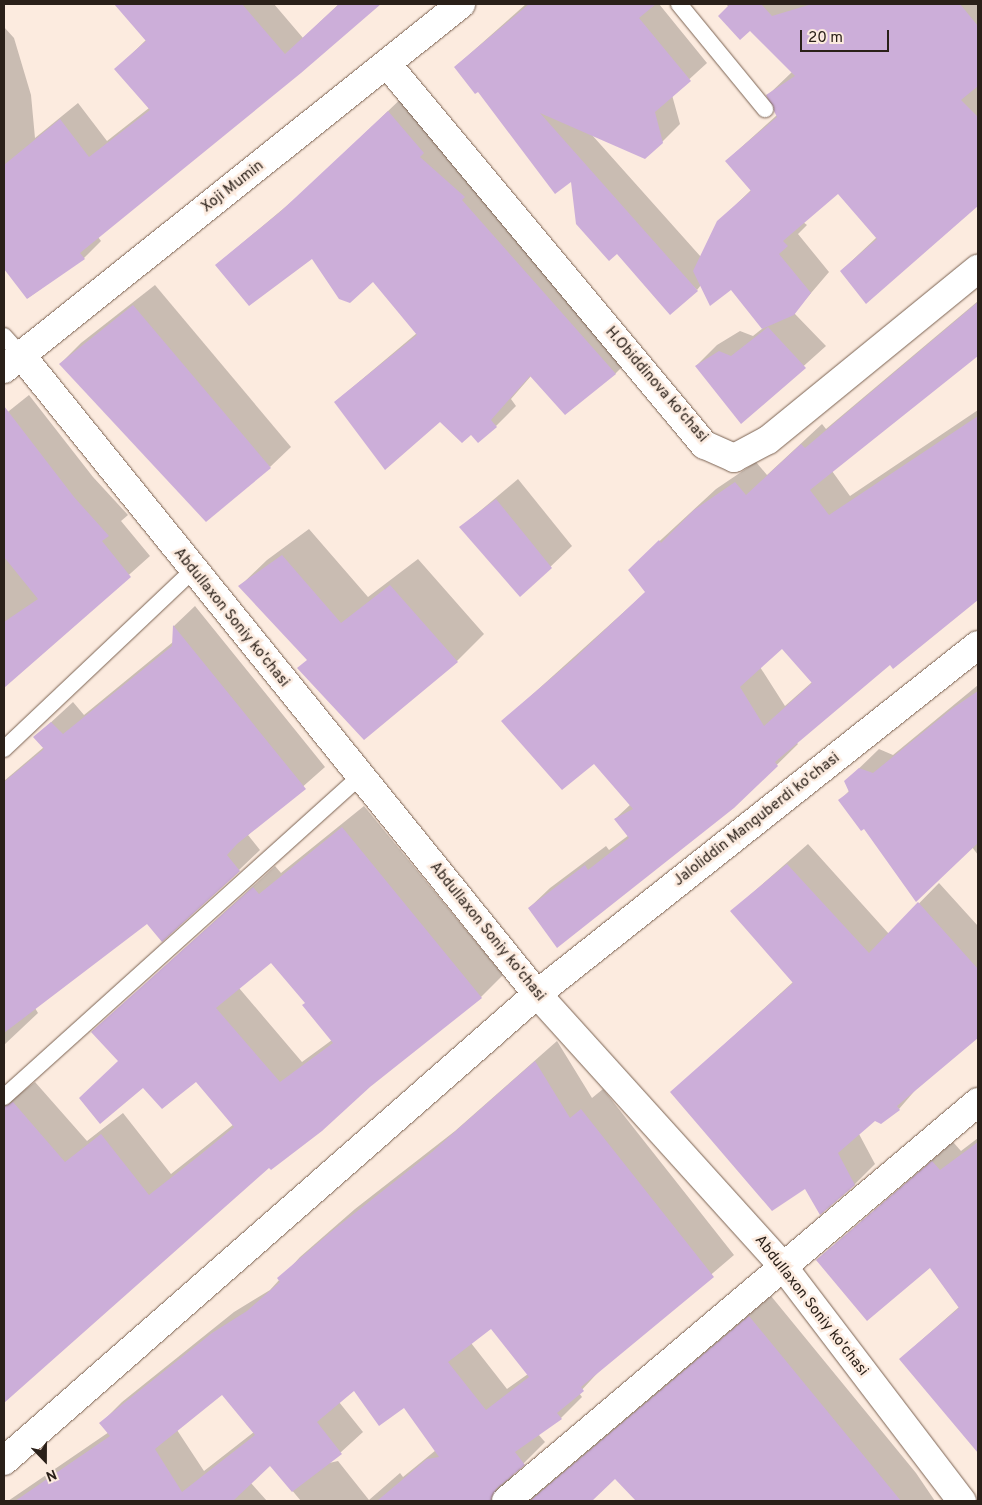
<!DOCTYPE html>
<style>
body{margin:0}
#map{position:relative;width:982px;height:1505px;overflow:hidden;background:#fcebdf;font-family:Overpass,sans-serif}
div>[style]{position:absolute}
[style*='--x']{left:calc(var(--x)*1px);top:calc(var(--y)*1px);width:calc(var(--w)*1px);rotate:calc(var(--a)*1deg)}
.shadow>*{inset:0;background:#0003}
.building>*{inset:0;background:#ccaed9}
.roads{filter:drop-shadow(0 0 1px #7a6252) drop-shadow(0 0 1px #7a6252)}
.lane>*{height:16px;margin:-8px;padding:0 8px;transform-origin:8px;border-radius:8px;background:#fff}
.street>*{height:28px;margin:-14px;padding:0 14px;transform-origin:14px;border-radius:14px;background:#fff}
span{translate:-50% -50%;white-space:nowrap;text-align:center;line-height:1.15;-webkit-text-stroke:5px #fcebdf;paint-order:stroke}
.street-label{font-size:15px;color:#2a2019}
.frame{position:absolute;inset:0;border:5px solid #2a2019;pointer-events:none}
.north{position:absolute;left:20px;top:1435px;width:50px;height:50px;-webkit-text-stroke:4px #fcebdf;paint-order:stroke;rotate:158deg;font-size:14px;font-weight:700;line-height:20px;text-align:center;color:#2a2019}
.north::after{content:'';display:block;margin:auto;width:18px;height:22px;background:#2a2019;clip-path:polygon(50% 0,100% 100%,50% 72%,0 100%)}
.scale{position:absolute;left:800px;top:30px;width:89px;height:22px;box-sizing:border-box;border:2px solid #2a2019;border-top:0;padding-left:6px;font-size:15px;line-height:18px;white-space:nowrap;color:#2a2019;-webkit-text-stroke:4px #fcebdf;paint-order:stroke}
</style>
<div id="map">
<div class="shadow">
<i style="clip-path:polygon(115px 4px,274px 4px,303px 38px,339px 4px,380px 4px,98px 237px,101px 241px,84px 258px,28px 298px,4px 267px,4px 27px,14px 38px,31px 95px,35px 138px,78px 103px,107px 141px,149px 108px,116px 69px,146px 40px)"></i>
<i style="clip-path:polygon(526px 4px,659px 4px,707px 63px,672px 95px,680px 124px,662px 142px,592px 135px,701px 257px,718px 222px,751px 190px,726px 161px,777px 115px,768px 95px,792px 72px,726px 4px,978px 4px,978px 204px,866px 302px,841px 271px,877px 237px,838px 192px,803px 222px,807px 225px,798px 234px,829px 272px,794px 313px,826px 346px,741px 422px,696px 366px,717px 345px,740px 331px,753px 336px,763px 328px,731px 288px,701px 285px,697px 290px,572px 180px,455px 67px)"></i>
<i style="clip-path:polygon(408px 92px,635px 354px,615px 374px,531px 376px,511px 399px,516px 406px,496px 426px,440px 420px,335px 402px,417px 333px,373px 281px,312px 257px,216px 265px,302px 193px)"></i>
<i style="clip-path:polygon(155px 285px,291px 447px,270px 467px,60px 364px,81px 343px)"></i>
<i style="clip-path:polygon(evenodd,978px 301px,978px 355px,832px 471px,850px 496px,978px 410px,978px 597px,893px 667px,890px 664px,796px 742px,798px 744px,734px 807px,529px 908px,550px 888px,606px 846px,609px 850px,629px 835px,615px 819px,631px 804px,594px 762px,503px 721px,646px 592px,650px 550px,716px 489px,756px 462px,767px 475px,822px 424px,826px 429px,978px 301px,782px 647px,812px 682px,785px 706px,760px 667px,782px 647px)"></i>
<i style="clip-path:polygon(29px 395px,93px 477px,128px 515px,121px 521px,150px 556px,9px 682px,4px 676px,4px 415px)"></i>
<i style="clip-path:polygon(518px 479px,572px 546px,520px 596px,461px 527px)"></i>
<i style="clip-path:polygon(309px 529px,368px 597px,418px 559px,484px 634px,457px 661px,308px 659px,240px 586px,267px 560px)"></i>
<i style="clip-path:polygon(195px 606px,325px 767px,248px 835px,260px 850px,239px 870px,147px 923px,35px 1008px,38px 1013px,4px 1045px,4px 781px,44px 747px,35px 737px,73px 702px,84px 715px,173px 642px,174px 626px)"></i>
<i style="clip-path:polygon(978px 685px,978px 855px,972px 847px,864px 827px,840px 800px,849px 791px,846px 781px,879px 749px,893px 755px)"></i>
<i style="clip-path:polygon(evenodd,364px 806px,503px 975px,481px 997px,270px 1166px,4px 1400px,4px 1106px,35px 1082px,87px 1141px,123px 1113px,171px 1174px,234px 1124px,196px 1081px,119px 1061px,93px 1032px,275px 866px,281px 873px,364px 806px,271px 961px,306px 1002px,332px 1040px,302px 1062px,239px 988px,271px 961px)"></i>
<i style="clip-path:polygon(808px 844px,889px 934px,939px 883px,978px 926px,978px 1036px,918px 1087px,899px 1109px,875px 1119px,859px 1134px,875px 1164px,854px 1185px,805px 1187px,672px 1092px,793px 982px,732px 911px)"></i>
<i style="clip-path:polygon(evenodd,557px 1041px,592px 1098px,603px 1089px,734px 1255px,603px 1367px,579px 1393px,582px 1397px,561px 1418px,538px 1434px,545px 1442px,513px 1474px,515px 1490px,530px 1496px,539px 1492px,771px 1296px,916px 1473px,935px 1501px,638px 1501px,615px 1478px,592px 1499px,594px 1501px,301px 1501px,270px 1464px,251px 1483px,267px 1501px,8px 1501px,109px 1432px,101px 1423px,122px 1402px,234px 1312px,270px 1290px,300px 1257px,355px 1209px,455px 1131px,557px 1041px,491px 1328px,528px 1374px,507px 1389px,471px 1343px,491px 1328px,557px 1041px,354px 1389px,404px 1406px,436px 1450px,403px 1477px,400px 1473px,369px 1500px,338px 1461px,329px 1463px,363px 1432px,339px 1402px,354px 1389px,557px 1041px,222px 1393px,254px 1432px,204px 1471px,177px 1430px,222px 1393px)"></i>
<i style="clip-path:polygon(978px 1138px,978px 1451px,900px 1359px,959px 1307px,930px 1267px,817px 1260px,953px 1142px,961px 1151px)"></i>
</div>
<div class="building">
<i style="clip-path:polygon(114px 4px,242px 4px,285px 54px,339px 4px,381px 4px,301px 73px,80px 253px,85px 259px,27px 299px,4px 269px,4px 165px,60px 119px,89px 157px,150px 110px,114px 69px,146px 41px)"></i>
<i style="clip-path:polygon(529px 4px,656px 4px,639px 18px,691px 81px,655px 112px,663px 143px,645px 159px,540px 113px,698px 291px,670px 315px,617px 254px,609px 261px,576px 224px,571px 182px,555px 194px,478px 92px,475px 94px,454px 67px)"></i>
<i style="clip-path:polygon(730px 4px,761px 4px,772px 16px,812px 4px,960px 4px,978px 26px,978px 86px,961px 100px,978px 117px,978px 206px,866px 304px,840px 271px,877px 239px,838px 194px,783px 241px,788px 246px,779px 254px,811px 293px,794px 315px,762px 329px,731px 290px,710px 306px,693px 271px,717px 221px,751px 191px,725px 161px,777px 117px,766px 95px,795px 76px,750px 31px,740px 40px,718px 16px)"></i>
<i style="clip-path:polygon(388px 111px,424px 153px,420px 157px,465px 197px,462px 200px,616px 374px,565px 415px,530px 376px,491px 420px,497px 427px,478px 443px,471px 435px,462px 443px,440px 422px,385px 470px,334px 402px,417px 335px,373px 282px,350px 303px,339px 299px,312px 259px,249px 306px,215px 265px,280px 212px)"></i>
<i style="clip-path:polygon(evenodd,978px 302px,978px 356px,810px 490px,829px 515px,978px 416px,978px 600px,893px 669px,890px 665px,775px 762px,778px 766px,734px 808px,557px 948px,528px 908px,585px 865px,588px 870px,629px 838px,614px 819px,633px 809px,594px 764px,562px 790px,501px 721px,575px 658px,645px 592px,628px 570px,659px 540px,661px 543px,694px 510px,735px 482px,746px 495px,801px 444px,805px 448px,978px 302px,782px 649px,812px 683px,764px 726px,740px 687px,782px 649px)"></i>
<i style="clip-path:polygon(133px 305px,271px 468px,206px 522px,59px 364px)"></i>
<i style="clip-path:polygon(768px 327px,806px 368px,741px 424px,695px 366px,719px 351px,731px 356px)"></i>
<i style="clip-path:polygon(4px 406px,74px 497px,109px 536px,102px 541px,131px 577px,4px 688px,4px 622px,38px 599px,4px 557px)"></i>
<i style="clip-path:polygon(496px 499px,552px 568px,520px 597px,459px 527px)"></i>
<i style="clip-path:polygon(282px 555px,341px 623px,390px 585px,458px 662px,364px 740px,297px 668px,307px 660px,238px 586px)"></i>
<i style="clip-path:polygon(173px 625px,306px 789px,237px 844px,227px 855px,240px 871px,162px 942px,147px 924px,4px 1033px,4px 782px,44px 749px,33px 737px,51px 722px,63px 734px,172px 646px)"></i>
<i style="clip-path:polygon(978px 691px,978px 843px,916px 902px,864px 829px,861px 831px,838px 800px,849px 792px,844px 781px,859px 768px,873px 773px,953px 708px)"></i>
<i style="clip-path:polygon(evenodd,342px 827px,482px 998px,370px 1087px,322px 1131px,271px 1170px,269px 1168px,4px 1403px,4px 1107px,13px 1102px,65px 1162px,101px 1134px,149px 1195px,200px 1155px,234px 1127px,196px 1082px,162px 1109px,143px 1088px,100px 1124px,79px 1098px,118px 1061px,91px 1032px,253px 887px,259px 894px,342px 827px,271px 963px,305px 1003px,302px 1005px,333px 1043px,280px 1082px,216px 1008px,271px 963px)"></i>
<i style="clip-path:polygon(787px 864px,869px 953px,918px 902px,978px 969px,978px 1038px,897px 1106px,900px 1110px,881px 1124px,875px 1121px,838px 1153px,855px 1185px,820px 1215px,805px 1189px,772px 1211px,670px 1092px,793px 983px,730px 911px)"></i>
<i style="clip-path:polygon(evenodd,535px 1061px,570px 1118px,581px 1109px,714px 1277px,581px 1387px,584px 1391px,557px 1413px,562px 1419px,515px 1452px,525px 1465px,496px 1489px,491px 1501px,377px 1501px,427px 1459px,439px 1457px,404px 1408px,379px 1426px,354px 1391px,317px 1422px,342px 1454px,292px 1492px,270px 1466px,233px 1501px,15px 1501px,110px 1436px,99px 1423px,212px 1333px,247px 1311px,280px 1282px,277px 1278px,332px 1231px,432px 1152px,535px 1061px,491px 1329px,529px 1377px,486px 1410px,448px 1362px,491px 1329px,535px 1061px,222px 1395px,255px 1435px,182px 1492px,155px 1449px,222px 1395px)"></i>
<i style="clip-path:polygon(978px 1142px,978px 1453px,899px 1359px,959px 1308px,930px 1268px,867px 1321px,816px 1260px,932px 1161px,940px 1170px)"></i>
<i style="clip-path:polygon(749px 1316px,901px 1501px,636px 1501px,615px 1479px,592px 1501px,530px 1501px)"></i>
</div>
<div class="roads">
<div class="lane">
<i style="--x:679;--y:4;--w:136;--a:50.7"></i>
<i style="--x:4;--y:336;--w:25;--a:48"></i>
<i style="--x:4;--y:749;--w:259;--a:-43.4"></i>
<i style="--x:4;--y:1097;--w:479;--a:-42"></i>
</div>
<div class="street">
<i style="--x:387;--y:64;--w:496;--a:50.2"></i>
<i style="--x:705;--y:445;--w:32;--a:24"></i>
<i style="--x:734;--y:458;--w:38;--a:-28"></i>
<i style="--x:768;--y:440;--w:271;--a:-39.2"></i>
<i style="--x:21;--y:355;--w:821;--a:51.08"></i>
<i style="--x:537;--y:994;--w:365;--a:47.9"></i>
<i style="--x:782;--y:1265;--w:297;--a:52.7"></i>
<i style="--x:4;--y:369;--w:585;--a:-38.61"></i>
<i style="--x:4;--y:1461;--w:709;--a:-41.22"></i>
<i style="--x:537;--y:994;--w:562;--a:-38.36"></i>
<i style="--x:506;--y:1501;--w:618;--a:-40.21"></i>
</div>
</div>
<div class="street-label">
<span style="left:233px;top:187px;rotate:-38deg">Xoji Mumin</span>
<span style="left:656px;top:385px;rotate:49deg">H.Obiddinova ko'chasi</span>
<span style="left:231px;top:618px;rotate:51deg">Abdullaxon Soniy ko'chasi</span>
<span style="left:757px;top:820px;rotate:-38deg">Jaloliddin Manguberdi ko'chasi</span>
<span style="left:487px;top:932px;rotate:51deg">Abdullaxon Soniy ko'chasi</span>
<span style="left:811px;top:1306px;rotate:52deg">Abdullaxon Soniy ko'chasi</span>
</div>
<div class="frame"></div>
<div class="north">N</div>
<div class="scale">20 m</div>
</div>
